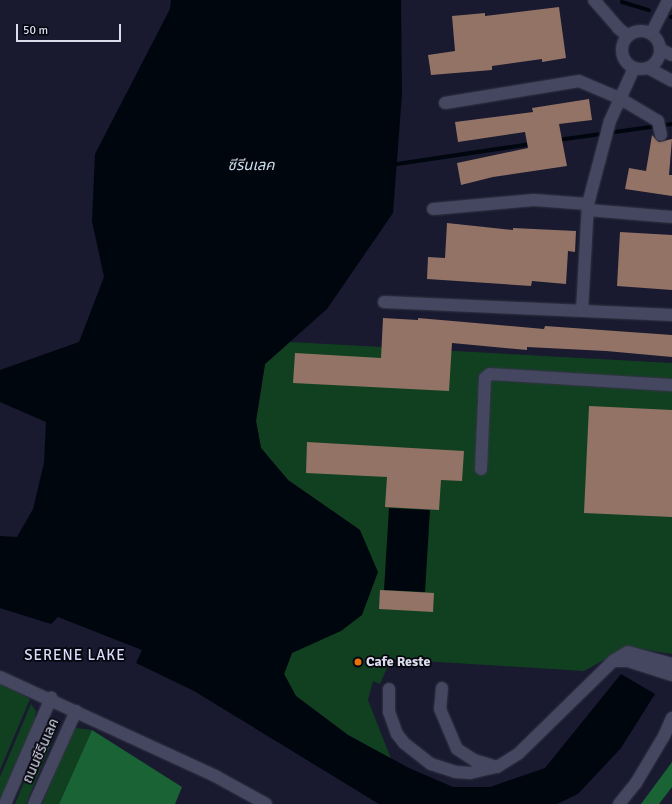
<!DOCTYPE html>
<meta charset="utf-8">
<style>
body{margin:0}
#map{position:relative;width:672px;height:804px;overflow:hidden;background:#19192f;font-family:Signika,"Noto Sans Thai",sans-serif}
div>[style]{position:absolute}
[style*='--x']{left:calc(var(--x)*1px);top:calc(var(--y)*1px);width:calc(var(--w)*1px);rotate:calc(var(--a)*1deg)}
.green>*{inset:0;background:#114021}
.forest>*{inset:0;background:#196334}
.water>*{inset:0;background:#00060d}
.stream>*{height:4px;margin:-2px;padding:0 2px;transform-origin:2px;border-radius:2px;background:#00060d}
.building>*{inset:0;background:#927365}
.roads{filter:drop-shadow(0 0 1px #343446) drop-shadow(0 0 1px #343446)}
.minor>*{height:12px;margin:-6px;padding:0 6px;transform-origin:6px;border-radius:6px;background:#454660}
.minor>.ring{margin:-6px;padding:0;box-sizing:content-box;background:none;border:12px solid #454660;border-radius:50%}
.dots>*{width:11px;height:11px;translate:-50% -50%;box-sizing:border-box;border:2px solid #06060f;border-radius:50%}
span{translate:-50% -50%;white-space:nowrap;text-align:center;line-height:1.15;-webkit-text-stroke:3.5px #06060f;paint-order:stroke}
.poi-label{font-size:14px;color:#dbdded;font-weight:700}
.left{translate:0 -50%;text-align:left}
.street-label{font-size:14px;color:#dbdded}
.water-label{font-size:15px;color:#c7dfed;font-style:italic}
.neighbourhood-label{font-size:15px;color:#dadcfc;letter-spacing:1px}
.scale{position:absolute;left:16px;top:24px;width:105px;height:18px;box-sizing:border-box;border:2px solid #dbdded;border-top:0;padding-left:5px;font-size:12px;line-height:14px;white-space:nowrap;color:#dbdded;-webkit-text-stroke:3px #06060f;paint-order:stroke}
</style>
<div id="map">
<div class="green">
<i style="clip-path:polygon(290px 342px,672px 363px,672px 654px,628px 647px,584px 671px,391px 659px,380px 684px,373px 681px,368px 700px,391px 759px,348px 735px,296px 696px,284px 674px,292px 653px,313px 642px,360px 530px,288px 480px,261px 448px,256px 421px,265px 364px)"></i>
<i style="clip-path:polygon(0 682px,30px 699px,0 770px)"></i>
<i style="clip-path:polygon(31px 704px,36px 711px,34px 726px,0 804px,0 777px)"></i>
<i style="clip-path:polygon(53px 722px,57px 726px,57px 729px,26px 804px,15px 804px,48px 725px)"></i>
<i style="clip-path:polygon(76px 728px,92px 730px,59px 804px,42px 804px,72px 731px)"></i>
</div>
<div class="forest">
<i style="clip-path:polygon(92px 730px,182px 787px,175px 804px,59px 804px)"></i>
<i style="clip-path:polygon(672px 762px,672px 787px,659px 804px,641px 804px)"></i>
</div>
<div class="water">
<i style="clip-path:polygon(171px 0,401px 0,402px 94px,393px 213px,327px 309px,265px 364px,256px 421px,261px 448px,288px 480px,360px 530px,378px 572px,362px 615px,341px 631px,292px 653px,284px 674px,296px 696px,348px 735px,409px 768px,453px 787px,490px 787px,545px 768px,621px 674px,655px 694px,621px 748px,578px 794px,557px 804px,379px 804px,194px 691px,136px 663px,142px 650px,58px 617px,51px 624px,0 608px,0 536px,17px 537px,33px 509px,44px 463px,46px 422px,0 402px,0 370px,79px 342px,104px 277px,92px 221px,95px 154px,170px 9px)"></i>
<i style="clip-path:polygon(389px 508px,430px 510px,425px 592px,384px 590px)"></i>
</div>
<div class="stream">
<i style="--x:622;--y:2;--w:28;--a:17"></i>
<i style="--x:671;--y:17;--w:1;--a:0"></i>
<i style="--x:558;--y:140;--w:115;--a:-8"></i>
<i style="--x:397;--y:164;--w:135;--a:-8.5"></i>
</div>
<div class="building">
<i style="clip-path:polygon(559px 7px,566px 58px,542px 62px,542px 59px,492px 66px,492px 70px,431px 75px,428px 55px,455px 51px,452px 16px,485px 13px,485px 16px)"></i>
<i style="clip-path:polygon(589px 99px,592px 120px,559px 124px,567px 166px,493px 177px,461px 185px,457px 163px,528px 148px,525px 132px,458px 142px,455px 122px,533px 112px,532px 108px)"></i>
<i style="clip-path:polygon(652px 135px,659px 142px,672px 139px,669px 175px,672px 175px,672px 196px,625px 189px,629px 168px,646px 171px)"></i>
<i style="clip-path:polygon(447px 223px,513px 230px,513px 228px,576px 231px,575px 252px,568px 251px,566px 284px,532px 281px,531px 286px,427px 279px,428px 257px,445px 258px)"></i>
<i style="clip-path:polygon(620px 232px,672px 235px,672px 290px,617px 286px)"></i>
<i style="clip-path:polygon(383px 318px,418px 320px,418px 318px,544px 329px,545px 326px,672px 335px,672px 357px,606px 351px,527px 347px,527px 350px,452px 343px,449px 391px,293px 383px,295px 353px,381px 358px)"></i>
<i style="clip-path:polygon(589px 406px,672px 410px,672px 517px,584px 513px)"></i>
<i style="clip-path:polygon(307px 442px,464px 451px,462px 481px,441px 480px,439px 510px,385px 507px,387px 477px,306px 473px)"></i>
<i style="clip-path:polygon(380px 590px,434px 593px,433px 612px,379px 609px)"></i>
</div>
<div class="roads">
<div class="minor">
<i style="--x:594;--y:0;--w:37;--a:49"></i>
<i style="--x:618;--y:28;--w:13;--a:39"></i>
<i class="ring" style="left:622px;top:31px;width:26px;height:26px"></i>
<i style="--x:651;--y:34;--w:38;--a:-63"></i>
<i style="--x:660;--y:49;--w:13;--a:27"></i>
<i style="--x:648;--y:68;--w:27;--a:28"></i>
<i style="--x:445;--y:103;--w:136;--a:-9.3"></i>
<i style="--x:579;--y:81;--w:43;--a:23"></i>
<i style="--x:619;--y:98;--w:45;--a:30.5"></i>
<i style="--x:658;--y:121;--w:14;--a:78"></i>
<i style="--x:433;--y:209;--w:101;--a:-5.1"></i>
<i style="--x:534;--y:200;--w:54;--a:4.2"></i>
<i style="--x:588;--y:210;--w:84;--a:4.8"></i>
<i style="--x:384;--y:302;--w:288;--a:2.6"></i>
<i style="--x:582;--y:311;--w:107;--a:-86.8"></i>
<i style="--x:588;--y:204;--w:86;--a:-75.2"></i>
<i style="--x:610;--y:121;--w:58;--a:-65.6"></i>
<i style="--x:481;--y:469;--w:91;--a:-87.5"></i>
<i style="--x:485;--y:378;--w:6;--a:-39"></i>
<i style="--x:490;--y:374;--w:182;--a:3.5"></i>
<i style="--x:613;--y:661;--w:15;--a:0"></i>
<i style="--x:628;--y:661;--w:46;--a:17.7"></i>
<i style="--x:0;--y:677;--w:237;--a:24.7"></i>
<i style="--x:215;--y:776;--w:58;--a:28.8"></i>
<i style="--x:442;--y:688;--w:21;--a:95"></i>
<i style="--x:440;--y:709;--w:43;--a:67"></i>
<i style="--x:457;--y:749;--w:20;--a:33"></i>
<i style="--x:474;--y:760;--w:24;--a:17"></i>
<i style="--x:389;--y:689;--w:23;--a:90"></i>
<i style="--x:389;--y:712;--w:23;--a:70"></i>
<i style="--x:397;--y:734;--w:11;--a:52"></i>
<i style="--x:404;--y:743;--w:34;--a:38"></i>
<i style="--x:431;--y:764;--w:26;--a:18"></i>
<i style="--x:456;--y:772;--w:14;--a:4"></i>
<i style="--x:470;--y:773;--w:28;--a:-13"></i>
<i style="--x:497;--y:767;--w:25;--a:-32"></i>
<i style="--x:518;--y:754;--w:133;--a:-44.4"></i>
<i style="--x:613;--y:661;--w:17;--a:-31"></i>
<i style="--x:628;--y:652;--w:46;--a:15.3"></i>
<i style="--x:5;--y:804;--w:116;--a:-66.5"></i>
<i style="--x:34;--y:804;--w:102;--a:-65.7"></i>
<i style="--x:619;--y:804;--w:27;--a:-51"></i>
<i style="--x:636;--y:783;--w:55;--a:-59.2"></i>
<i style="--x:664;--y:736;--w:20;--a:-66"></i>
</div>
</div>
<div class="dots">
<i style="left:358px;top:662px;background:#e8710a"></i>
</div>
<div class="poi-label">
<span class="left" style="left:366px;top:662px">Cafe Reste</span>
</div>
<div class="street-label">
<span style="left:41px;top:751px;rotate:-66deg">ถนนซีรีนเลค</span>
</div>
<div class="water-label">
<span style="left:251px;top:166px">ซีรีนเลค</span>
</div>
<div class="neighbourhood-label">
<span style="left:75px;top:656px">SERENE LAKE</span>
</div>
<div class="scale">50 m</div>
</div>
